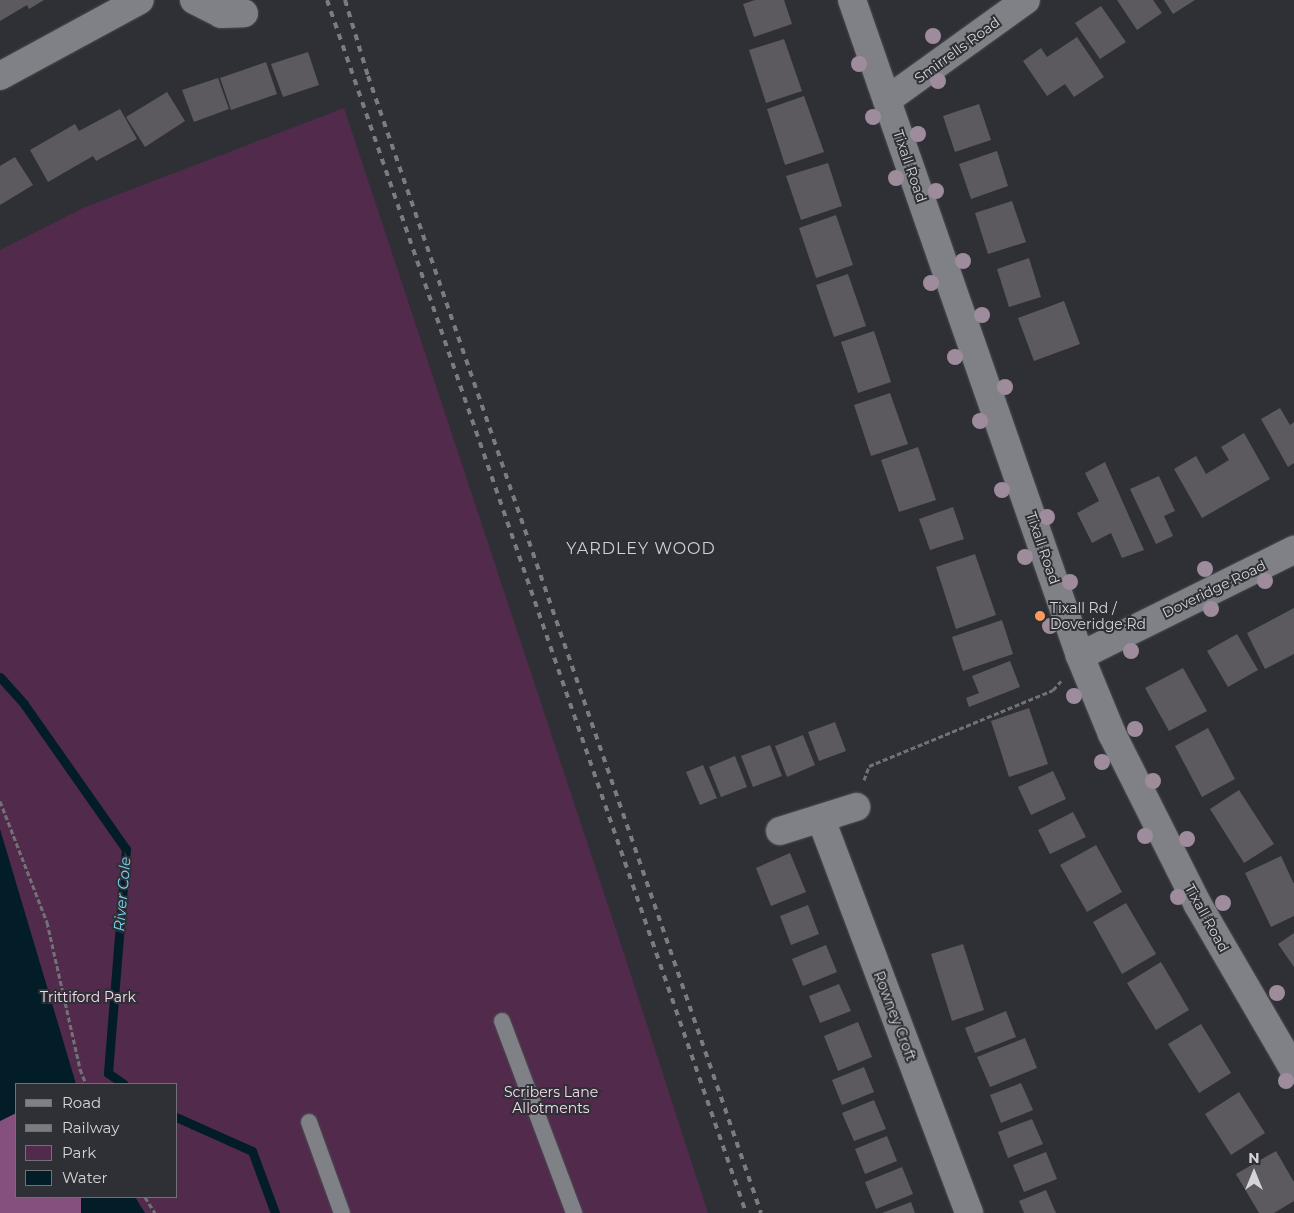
<!DOCTYPE html>
<style>
body{margin:0}
#map{position:relative;width:1294px;height:1213px;overflow:hidden;background:#2f3035;font-family:Montserrat,sans-serif}
div>[style]{position:absolute}
[style*='--x']{left:calc(var(--x)*1px);top:calc(var(--y)*1px);width:calc(var(--w)*1px);rotate:calc(var(--a)*1deg)}
.green>*{inset:0;background:#522a4c}
.forest>*{inset:0;background:#85507e}
.water>*{inset:0;background:#021d27}
.stream>*{height:9px;margin:-4.5px;padding:0 4.5px;transform-origin:4.5px;border-radius:4.5px;background:#021d27}
.building>*{inset:0;background:#5c5a5f}
.path>*{height:3px;margin-top:-1.5px;transform-origin:0;background:repeating-linear-gradient(90deg,#717276 0 5px,transparent 0 7.5px)}
.roads{filter:drop-shadow(0 0 1px #4c4d51) drop-shadow(0 0 1px #4c4d51)}
.service>*{height:16px;margin:-8px;padding:0 8px;transform-origin:8px;border-radius:8px;background:#808186}
.minor>*{height:28px;margin:-14px;padding:0 14px;transform-origin:14px;border-radius:14px;background:#808186}
.rail>*{height:4px;margin-top:-2px;transform-origin:0;background:repeating-linear-gradient(90deg,#7b7c80 0 6px,transparent 0 12px)}
.trees>*{width:16px;height:16px;margin:-8px;border-radius:50%;background:#9e8c9d}
.dots>*{width:14px;height:14px;translate:-50% -50%;box-sizing:border-box;border:2px solid #2f3035;border-radius:50%}
span{translate:-50% -50%;white-space:nowrap;text-align:center;line-height:1.15;-webkit-text-stroke:4px #2f3035;paint-order:stroke}
.street-label{font-size:14px;color:#d4d5d8}
.poi-label{font-size:14px;color:#d4d5d8}
.left{translate:0 -50%;text-align:left}
.park-label{font-size:14px;color:#f8d8f2}
.water-label{font-size:15px;color:#7ad5f8;font-style:italic}
.quarter-label{font-size:16px;color:#d0d1d7;letter-spacing:1px}
.legend{position:absolute;left:15px;top:1083px;width:162px;height:115px;box-sizing:border-box;background:#2f3035;border:1px solid #717276;margin:0;padding:6px 9px;list-style:none;font-size:15px;color:#d4d5d8}
.legend li{display:flex;align-items:center;gap:10px;height:25px}
.legend b{width:25px;border:1px solid #717276}
.north{position:absolute;left:1229px;top:1148px;width:50px;height:50px;-webkit-text-stroke:4px #2f3035;paint-order:stroke;rotate:0deg;font-size:14px;font-weight:700;line-height:20px;text-align:center;color:#d4d5d8}
.north::after{content:'';display:block;margin:auto;width:18px;height:22px;background:#d4d5d8;clip-path:polygon(50% 0,100% 100%,50% 72%,0 100%)}
</style>
<div id="map">
<div class="green">
<i style="clip-path:polygon(evenodd,344px 108px,626px 960px,708px 1213px,0 1213px,0 250px,83px 208px,344px 108px,16px 1084px,176px 1084px,176px 1197px,16px 1197px,16px 1084px)"></i>
</div>
<div class="forest">
<i style="clip-path:polygon(16px 1113px,16px 1197px,81px 1197px,81px 1213px,0 1213px,0 1121px)"></i>
</div>
<div class="water">
<i style="clip-path:polygon(0 829px,76px 1084px,16px 1084px,16px 1113px,0 1121px)"></i>
<i style="clip-path:polygon(81px 1197px,135px 1197px,145px 1213px,81px 1213px)"></i>
</div>
<div class="stream">
<i style="--x:0;--y:677;--w:36;--a:48"></i>
<i style="--x:24;--y:704;--w:177;--a:54.9"></i>
<i style="--x:126;--y:849;--w:225;--a:94.6"></i>
<i style="--x:108;--y:1073;--w:19;--a:35"></i>
<i style="--x:176;--y:1117;--w:83;--a:24.1"></i>
<i style="--x:252;--y:1151;--w:66;--a:69.6"></i>
</div>
<div class="building">
<i style="clip-path:polygon(0 0,44px 0,29px 9px,27px 5px,0 21px)"></i>
<i style="clip-path:polygon(755px 0,784px 0,792px 24px,754px 37px,743px 4px)"></i>
<i style="clip-path:polygon(1117px 0,1153px 0,1162px 13px,1137px 30px)"></i>
<i style="clip-path:polygon(1164px 0,1195px 0,1173px 14px)"></i>
<i style="clip-path:polygon(1101px 6px,1126px 42px,1100px 59px,1075px 23px)"></i>
<i style="clip-path:polygon(1077px 37px,1104px 77px,1074px 97px,1065px 84px,1047px 96px,1023px 61px,1041px 48px,1047px 57px)"></i>
<i style="clip-path:polygon(784px 39px,802px 91px,766px 103px,749px 50px)"></i>
<i style="clip-path:polygon(308px 52px,319px 85px,283px 97px,271px 64px)"></i>
<i style="clip-path:polygon(266px 62px,277px 94px,231px 110px,220px 78px)"></i>
<i style="clip-path:polygon(218px 78px,229px 109px,194px 122px,182px 90px)"></i>
<i style="clip-path:polygon(167px 92px,185px 121px,145px 147px,126px 117px)"></i>
<i style="clip-path:polygon(804px 96px,824px 152px,785px 165px,767px 109px)"></i>
<i style="clip-path:polygon(979px 104px,991px 140px,955px 152px,943px 116px)"></i>
<i style="clip-path:polygon(120px 109px,137px 139px,96px 161px,93px 156px,48px 182px,30px 150px,75px 124px,79px 131px)"></i>
<i style="clip-path:polygon(997px 151px,1008px 186px,971px 199px,959px 164px)"></i>
<i style="clip-path:polygon(15px 157px,33px 185px,0 205px,0 166px)"></i>
<i style="clip-path:polygon(828px 163px,842px 206px,801px 220px,786px 176px)"></i>
<i style="clip-path:polygon(1012px 201px,1026px 242px,988px 254px,975px 213px)"></i>
<i style="clip-path:polygon(836px 215px,853px 265px,816px 278px,799px 228px)"></i>
<i style="clip-path:polygon(1029px 258px,1041px 297px,1009px 307px,997px 269px)"></i>
<i style="clip-path:polygon(848px 274px,866px 326px,834px 337px,816px 285px)"></i>
<i style="clip-path:polygon(1064px 301px,1080px 344px,1034px 361px,1018px 318px)"></i>
<i style="clip-path:polygon(874px 331px,891px 382px,858px 393px,841px 342px)"></i>
<i style="clip-path:polygon(890px 393px,908px 444px,871px 456px,854px 405px)"></i>
<i style="clip-path:polygon(1280px 408px,1290px 425px,1294px 422px,1294px 463px,1288px 467px,1261px 419px)"></i>
<i style="clip-path:polygon(1244px 433px,1270px 479px,1202px 518px,1174px 469px,1196px 456px,1206px 474px,1229px 460px,1221px 447px)"></i>
<i style="clip-path:polygon(918px 447px,936px 500px,899px 512px,881px 460px)"></i>
<i style="clip-path:polygon(1105px 462px,1144px 550px,1122px 558px,1111px 533px,1092px 543px,1077px 513px,1099px 501px,1085px 473px)"></i>
<i style="clip-path:polygon(1159px 476px,1175px 511px,1164px 516px,1173px 536px,1156px 544px,1130px 489px)"></i>
<i style="clip-path:polygon(953px 507px,964px 539px,930px 550px,919px 519px)"></i>
<i style="clip-path:polygon(975px 554px,996px 615px,956px 629px,936px 567px)"></i>
<i style="clip-path:polygon(1294px 608px,1294px 654px,1265px 669px,1247px 633px)"></i>
<i style="clip-path:polygon(1002px 620px,1013px 654px,963px 671px,952px 637px)"></i>
<i style="clip-path:polygon(1237px 634px,1258px 670px,1228px 687px,1207px 651px)"></i>
<i style="clip-path:polygon(1010px 661px,1020px 687px,969px 707px,966px 698px,979px 693px,972px 676px)"></i>
<i style="clip-path:polygon(1183px 668px,1207px 711px,1169px 731px,1145px 688px)"></i>
<i style="clip-path:polygon(1029px 708px,1048px 764px,1009px 777px,991px 721px)"></i>
<i style="clip-path:polygon(835px 722px,846px 751px,819px 761px,808px 732px)"></i>
<i style="clip-path:polygon(1208px 728px,1235px 779px,1202px 797px,1175px 746px)"></i>
<i style="clip-path:polygon(803px 735px,815px 765px,787px 777px,775px 746px)"></i>
<i style="clip-path:polygon(770px 745px,782px 776px,753px 787px,741px 756px)"></i>
<i style="clip-path:polygon(735px 756px,747px 787px,721px 797px,709px 767px)"></i>
<i style="clip-path:polygon(703px 765px,717px 798px,700px 805px,686px 772px)"></i>
<i style="clip-path:polygon(1053px 771px,1066px 799px,1031px 815px,1018px 787px)"></i>
<i style="clip-path:polygon(1239px 790px,1274px 844px,1244px 863px,1210px 809px)"></i>
<i style="clip-path:polygon(1073px 812px,1086px 837px,1050px 854px,1038px 830px)"></i>
<i style="clip-path:polygon(1096px 845px,1122px 892px,1087px 912px,1060px 865px)"></i>
<i style="clip-path:polygon(790px 853px,806px 892px,771px 906px,756px 868px)"></i>
<i style="clip-path:polygon(1281px 856px,1294px 884px,1294px 916px,1271px 927px,1245px 873px)"></i>
<i style="clip-path:polygon(1126px 903px,1156px 954px,1122px 974px,1093px 922px)"></i>
<i style="clip-path:polygon(808px 905px,819px 934px,791px 945px,780px 916px)"></i>
<i style="clip-path:polygon(1294px 933px,1294px 967px,1278px 944px)"></i>
<i style="clip-path:polygon(963px 944px,984px 1010px,952px 1021px,931px 954px)"></i>
<i style="clip-path:polygon(826px 945px,837px 972px,803px 986px,792px 959px)"></i>
<i style="clip-path:polygon(1161px 962px,1189px 1010px,1156px 1030px,1127px 983px)"></i>
<i style="clip-path:polygon(839px 984px,851px 1011px,820px 1023px,809px 996px)"></i>
<i style="clip-path:polygon(1006px 1011px,1016px 1037px,975px 1053px,965px 1028px)"></i>
<i style="clip-path:polygon(858px 1022px,872px 1057px,838px 1071px,824px 1036px)"></i>
<i style="clip-path:polygon(1201px 1024px,1231px 1073px,1199px 1093px,1168px 1044px)"></i>
<i style="clip-path:polygon(1025px 1038px,1037px 1068px,990px 1087px,977px 1057px)"></i>
<i style="clip-path:polygon(864px 1067px,874px 1092px,842px 1105px,832px 1080px)"></i>
<i style="clip-path:polygon(1021px 1083px,1033px 1110px,1001px 1123px,990px 1095px)"></i>
<i style="clip-path:polygon(1239px 1092px,1265px 1133px,1231px 1155px,1205px 1114px)"></i>
<i style="clip-path:polygon(874px 1100px,886px 1129px,854px 1141px,842px 1113px)"></i>
<i style="clip-path:polygon(1032px 1119px,1043px 1144px,1008px 1158px,998px 1132px)"></i>
<i style="clip-path:polygon(887px 1136px,897px 1161px,865px 1174px,855px 1149px)"></i>
<i style="clip-path:polygon(1276px 1151px,1294px 1182px,1294px 1201px,1274px 1213px,1259px 1213px,1236px 1174px)"></i>
<i style="clip-path:polygon(1046px 1152px,1057px 1179px,1024px 1192px,1013px 1165px)"></i>
<i style="clip-path:polygon(902px 1167px,913px 1194px,876px 1209px,865px 1182px)"></i>
<i style="clip-path:polygon(1046px 1190px,1056px 1213px,1024px 1213px,1019px 1201px)"></i>
<i style="clip-path:polygon(911px 1202px,915px 1213px,882px 1213px)"></i>
</div>
<div class="path">
<i style="--x:864;--y:780;--w:15;--a:-70"></i>
<i style="--x:869;--y:766;--w:199;--a:-22.4"></i>
<i style="--x:1053;--y:690;--w:12;--a:-48"></i>
<i style="--x:0;--y:801;--w:130;--a:68.8"></i>
<i style="--x:47;--y:922;--w:151;--a:77.3"></i>
<i style="--x:80;--y:1069;--w:16;--a:68"></i>
<i style="--x:145;--y:1197;--w:19;--a:58"></i>
</div>
<div class="roads">
<div class="service">
<i style="--x:502;--y:1021;--w:205;--a:69.4"></i>
<i style="--x:309;--y:1122;--w:97;--a:70.1"></i>
</div>
<div class="minor">
<i style="--x:194;--y:0;--w:30;--a:27"></i>
<i style="--x:221;--y:14;--w:23;--a:-2"></i>
<i style="--x:852;--y:0;--w:694;--a:70.83"></i>
<i style="--x:1080;--y:656;--w:84;--a:67.7"></i>
<i style="--x:1112;--y:734;--w:191;--a:63.3"></i>
<i style="--x:1198;--y:905;--w:191;--a:59.8"></i>
<i style="--x:0;--y:76;--w:159;--a:-28.5"></i>
<i style="--x:887;--y:100;--w:171;--a:-35.7"></i>
<i style="--x:1080;--y:656;--w:239;--a:-26.4"></i>
<i style="--x:821;--y:819;--w:421;--a:69.4"></i>
<i style="--x:780;--y:831;--w:80;--a:-17.5"></i>
</div>
</div>
<div class="rail">
<i style="--x:327;--y:0;--w:1283;--a:70.94"></i>
<i style="--x:345;--y:0;--w:79;--a:73.2"></i>
<i style="--x:368;--y:76;--w:1203;--a:70.93"></i>
</div>
<div class="trees">
<i style="left:933px;top:36px"></i>
<i style="left:859px;top:64px"></i>
<i style="left:938px;top:81px"></i>
<i style="left:873px;top:117px"></i>
<i style="left:918px;top:134px"></i>
<i style="left:896px;top:178px"></i>
<i style="left:936px;top:191px"></i>
<i style="left:963px;top:261px"></i>
<i style="left:931px;top:283px"></i>
<i style="left:982px;top:315px"></i>
<i style="left:955px;top:357px"></i>
<i style="left:1005px;top:387px"></i>
<i style="left:980px;top:421px"></i>
<i style="left:1002px;top:490px"></i>
<i style="left:1047px;top:517px"></i>
<i style="left:1025px;top:557px"></i>
<i style="left:1205px;top:569px"></i>
<i style="left:1265px;top:581px"></i>
<i style="left:1070px;top:582px"></i>
<i style="left:1211px;top:609px"></i>
<i style="left:1050px;top:626px"></i>
<i style="left:1131px;top:651px"></i>
<i style="left:1074px;top:696px"></i>
<i style="left:1135px;top:729px"></i>
<i style="left:1102px;top:762px"></i>
<i style="left:1153px;top:781px"></i>
<i style="left:1145px;top:836px"></i>
<i style="left:1187px;top:839px"></i>
<i style="left:1178px;top:897px"></i>
<i style="left:1223px;top:903px"></i>
<i style="left:1277px;top:993px"></i>
<i style="left:1286px;top:1081px"></i>
</div>
<div class="dots">
<i style="left:1040px;top:616px;background:#ff9b5a"></i>
</div>
<div class="street-label">
<span style="left:957px;top:50px;rotate:-36deg">Smirrells Road</span>
<span style="left:910px;top:166px;rotate:71deg">Tixall Road</span>
<span style="left:1043px;top:548px;rotate:71deg">Tixall Road</span>
<span style="left:1214px;top:589px;rotate:-26deg">Doveridge Road</span>
<span style="left:1207px;top:918px;rotate:61deg">Tixall Road</span>
<span style="left:895px;top:1016px;rotate:69deg">Rowney Croft</span>
</div>
<div class="poi-label">
<span class="left" style="left:1050px;top:616px">Tixall Rd /<br>Doveridge Rd</span>
</div>
<div class="park-label">
<span style="left:88px;top:997px">Trittiford Park</span>
<span style="left:551px;top:1100px">Scribers Lane<br>Allotments</span>
</div>
<div class="water-label">
<span style="left:122px;top:894px;rotate:-85deg">River Cole</span>
</div>
<div class="quarter-label">
<span style="left:641px;top:549px">YARDLEY WOOD</span>
</div>
<ul class="legend">
<li><b style="height:6px;background:#808186"></b>Road</li>
<li><b style="height:6px;background:#7b7c80"></b>Railway</li>
<li><b style="height:14px;background:#522a4c"></b>Park</li>
<li><b style="height:14px;background:#021d27"></b>Water</li>
</ul>
<div class="north">N</div>
</div>
